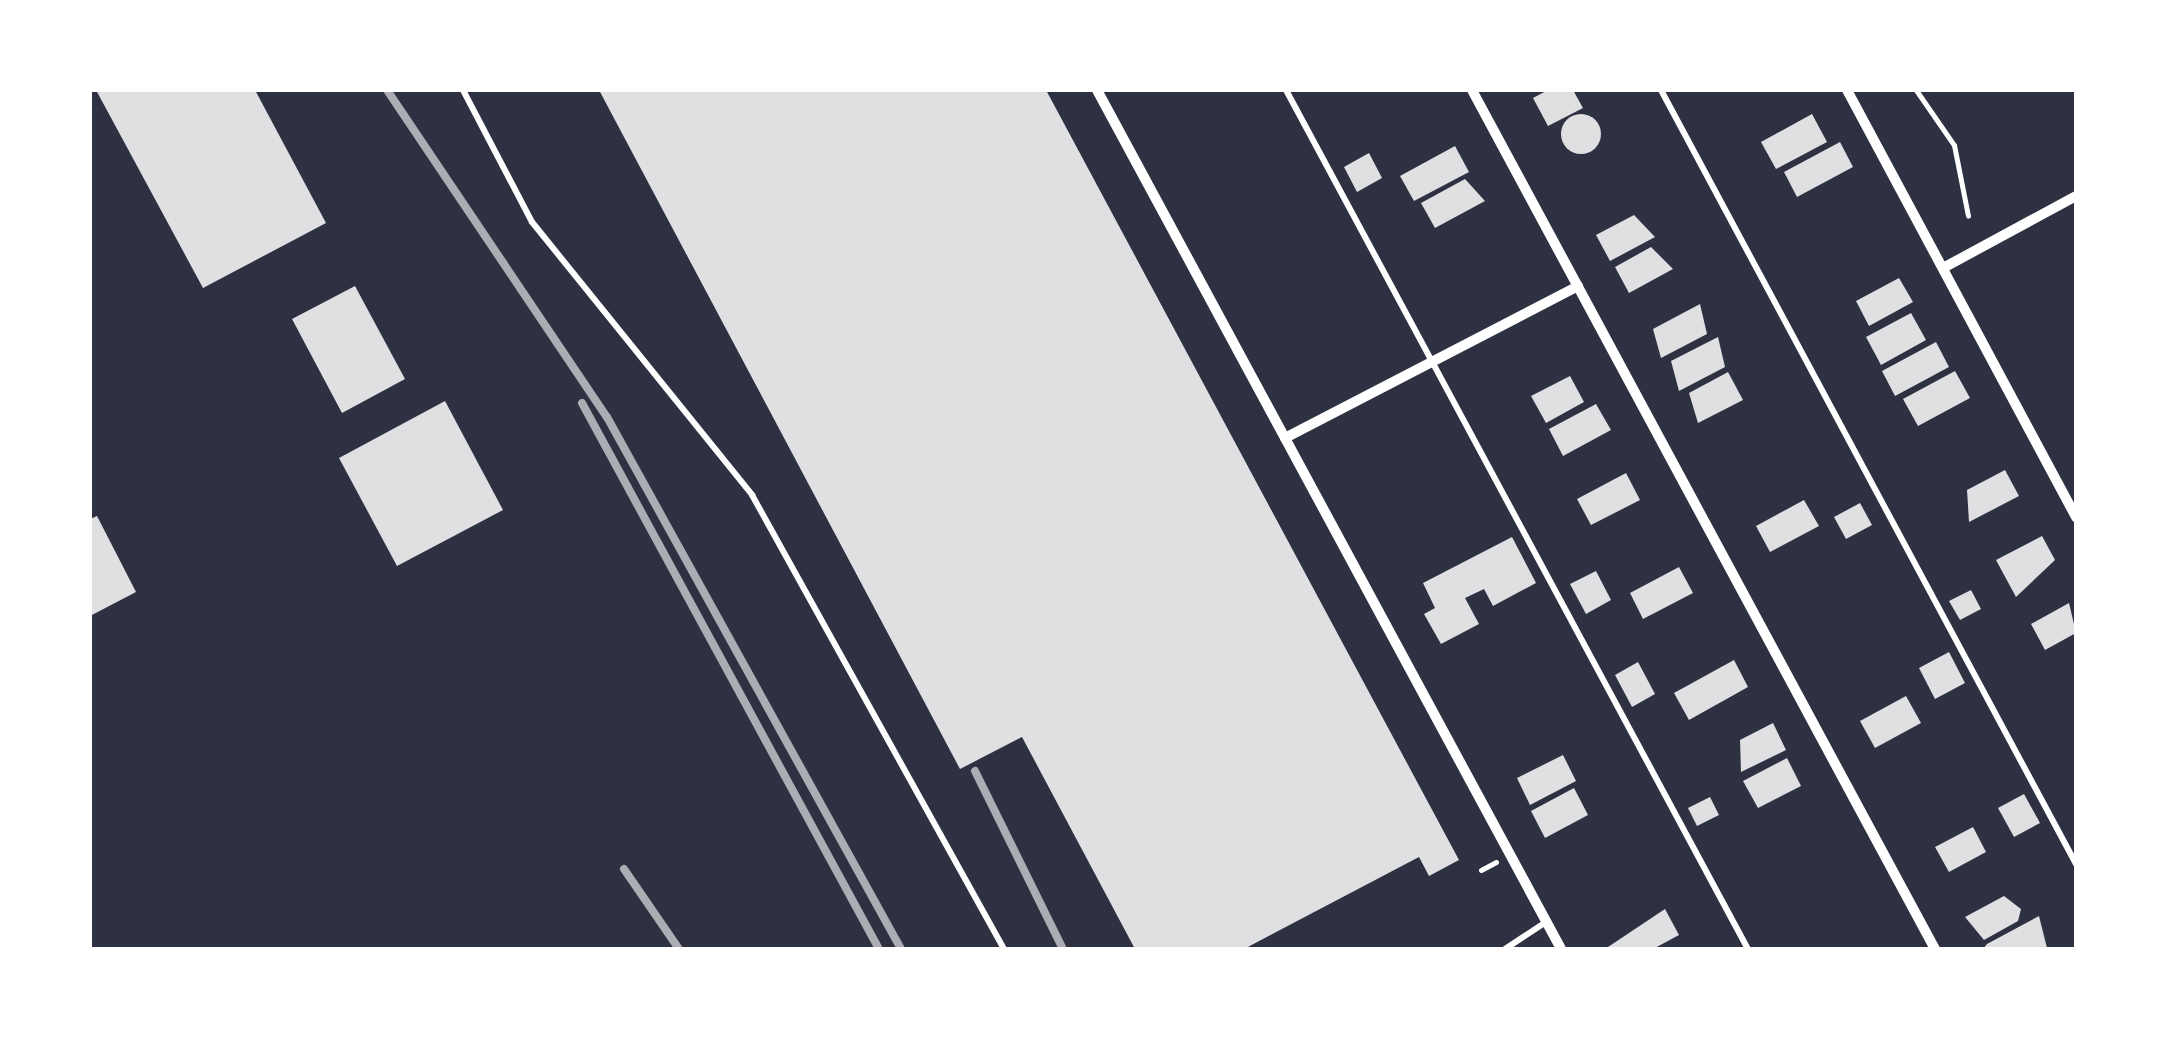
<!DOCTYPE html>
<style>
body{margin:0}
#map{position:relative;width:2166px;height:1039px;overflow:hidden;background:#2d3142;font-family:Poppins,sans-serif}
div>[style]{position:absolute}
[style*='--x']{left:calc(var(--x)*1px);top:calc(var(--y)*1px);width:calc(var(--w)*1px);rotate:calc(var(--a)*1deg)}
.building>*{inset:0;background:#e0e0e3}
.round{border-radius:50%}
.path>*{height:5px;margin:-2.5px;padding:0 2.5px;transform-origin:2.5px;border-radius:2.5px;background:#fff}
.service>*{height:6px;margin:-3px;padding:0 3px;transform-origin:3px;border-radius:3px;background:#fff}
.minor>*{height:10px;margin:-5px;padding:0 5px;transform-origin:5px;border-radius:5px;background:#fff}
.rail>*{height:8px;margin:-4px;padding:0 4px;transform-origin:4px;border-radius:4px;background:#abadb3}
span{translate:-50% -50%;white-space:nowrap;text-align:center;line-height:1.15;-webkit-text-stroke:10px #fff;paint-order:stroke}
.frame{position:absolute;inset:0;border:92px solid #fff;pointer-events:none}
</style>
<div id="map">
<div class="building">
<i style="clip-path:polygon(96px 90px,255px 90px,326px 223px,203px 288px)"></i>
<i style="clip-path:polygon(599px 90px,1046px 90px,1459px 860px,1429px 876px,1419px 857px,1244px 949px,1135px 949px,1022px 737px,960px 769px)"></i>
<i style="clip-path:polygon(1548px 90px,1573px 90px,1583px 108px,1548px 126px,1533px 98px)"></i>
<i style="clip-path:polygon(1812px 114px,1827px 142px,1776px 169px,1761px 142px)"></i>
<i class="round" style="left:1561px;top:114px;width:40px;height:40px"></i>
<i style="clip-path:polygon(1840px 142px,1853px 167px,1797px 197px,1784px 172px)"></i>
<i style="clip-path:polygon(1455px 146px,1469px 172px,1414px 201px,1400px 176px)"></i>
<i style="clip-path:polygon(1369px 153px,1382px 178px,1357px 192px,1344px 167px)"></i>
<i style="clip-path:polygon(1465px 179px,1485px 201px,1435px 228px,1421px 203px)"></i>
<i style="clip-path:polygon(1634px 215px,1655px 237px,1610px 261px,1596px 235px)"></i>
<i style="clip-path:polygon(1651px 247px,1673px 269px,1629px 293px,1615px 267px)"></i>
<i style="clip-path:polygon(1899px 278px,1913px 302px,1869px 326px,1856px 301px)"></i>
<i style="clip-path:polygon(355px 286px,405px 379px,342px 413px,292px 319px)"></i>
<i style="clip-path:polygon(1700px 304px,1707px 334px,1661px 358px,1653px 329px)"></i>
<i style="clip-path:polygon(1911px 313px,1926px 340px,1881px 365px,1866px 337px)"></i>
<i style="clip-path:polygon(1718px 337px,1725px 367px,1679px 391px,1671px 361px)"></i>
<i style="clip-path:polygon(1936px 342px,1949px 367px,1895px 396px,1882px 371px)"></i>
<i style="clip-path:polygon(1955px 371px,1970px 398px,1918px 426px,1903px 399px)"></i>
<i style="clip-path:polygon(1728px 372px,1743px 400px,1698px 423px,1689px 393px)"></i>
<i style="clip-path:polygon(1570px 376px,1584px 402px,1546px 423px,1531px 396px)"></i>
<i style="clip-path:polygon(445px 401px,503px 510px,397px 566px,339px 458px)"></i>
<i style="clip-path:polygon(1596px 404px,1611px 430px,1563px 456px,1549px 429px)"></i>
<i style="clip-path:polygon(2005px 470px,2019px 496px,1969px 522px,1967px 490px)"></i>
<i style="clip-path:polygon(1626px 473px,1640px 500px,1591px 525px,1577px 499px)"></i>
<i style="clip-path:polygon(1804px 500px,1819px 526px,1770px 552px,1756px 526px)"></i>
<i style="clip-path:polygon(1860px 503px,1872px 525px,1846px 539px,1834px 517px)"></i>
<i style="clip-path:polygon(97px 516px,136px 592px,90px 616px,90px 519px)"></i>
<i style="clip-path:polygon(2042px 536px,2055px 560px,2016px 597px,1996px 560px)"></i>
<i style="clip-path:polygon(1512px 537px,1536px 583px,1493px 606px,1484px 589px,1465px 598px,1479px 624px,1441px 644px,1424px 614px,1435px 608px,1423px 583px)"></i>
<i style="clip-path:polygon(1679px 567px,1693px 593px,1643px 619px,1630px 593px)"></i>
<i style="clip-path:polygon(1596px 571px,1611px 600px,1586px 614px,1570px 584px)"></i>
<i style="clip-path:polygon(1971px 590px,1981px 609px,1960px 620px,1949px 601px)"></i>
<i style="clip-path:polygon(2069px 603px,2076px 633px,2045px 650px,2031px 624px)"></i>
<i style="clip-path:polygon(1949px 652px,1965px 683px,1935px 699px,1919px 668px)"></i>
<i style="clip-path:polygon(1734px 660px,1748px 687px,1689px 720px,1674px 693px)"></i>
<i style="clip-path:polygon(1638px 662px,1655px 694px,1632px 707px,1615px 675px)"></i>
<i style="clip-path:polygon(1906px 696px,1921px 723px,1875px 748px,1860px 721px)"></i>
<i style="clip-path:polygon(1773px 723px,1786px 750px,1741px 772px,1740px 740px)"></i>
<i style="clip-path:polygon(1563px 755px,1576px 781px,1530px 805px,1517px 778px)"></i>
<i style="clip-path:polygon(1787px 758px,1801px 786px,1758px 808px,1743px 781px)"></i>
<i style="clip-path:polygon(1574px 788px,1588px 815px,1545px 838px,1531px 811px)"></i>
<i style="clip-path:polygon(2024px 794px,2040px 823px,2014px 837px,1998px 808px)"></i>
<i style="clip-path:polygon(1710px 797px,1719px 815px,1697px 826px,1688px 808px)"></i>
<i style="clip-path:polygon(1973px 827px,1986px 852px,1949px 872px,1935px 847px)"></i>
<i style="clip-path:polygon(2004px 896px,2021px 909px,2018px 921px,1984px 940px,1965px 917px)"></i>
<i style="clip-path:polygon(1665px 909px,1679px 935px,1653px 949px,1605px 949px)"></i>
<i style="clip-path:polygon(2039px 916px,2047px 948px,1983px 949px,1987px 944px)"></i>
</div>
<div class="path">
<i style="--x:1916;--y:90;--w:67;--a:55.4"></i>
<i style="--x:1954;--y:145;--w:72;--a:78.8"></i>
<i style="--x:1481;--y:870;--w:17;--a:-28"></i>
</div>
<div class="service">
<i style="--x:463;--y:90;--w:149;--a:62.4"></i>
<i style="--x:532;--y:222;--w:351;--a:51.1"></i>
<i style="--x:752;--y:495;--w:519;--a:60.97"></i>
<i style="--x:1286;--y:90;--w:975;--a:61.73"></i>
<i style="--x:1661;--y:90;--w:878;--a:61.8"></i>
<i style="--x:1505;--y:949;--w:49;--a:-33.4"></i>
</div>
<div class="minor">
<i style="--x:1097;--y:90;--w:976;--a:61.62"></i>
<i style="--x:1472;--y:90;--w:976;--a:61.68"></i>
<i style="--x:1847;--y:90;--w:485;--a:61.8"></i>
<i style="--x:1943;--y:268;--w:151;--a:-28.4"></i>
<i style="--x:1285;--y:438;--w:330;--a:-27.4"></i>
</div>
<div class="rail">
<i style="--x:387;--y:90;--w:394;--a:56.1"></i>
<i style="--x:607;--y:417;--w:608;--a:61.07"></i>
<i style="--x:582;--y:403;--w:622;--a:61.46"></i>
<i style="--x:975;--y:771;--w:199;--a:63.7"></i>
<i style="--x:624;--y:869;--w:97;--a:55.5"></i>
</div>
<div class="frame"></div>
</div>
